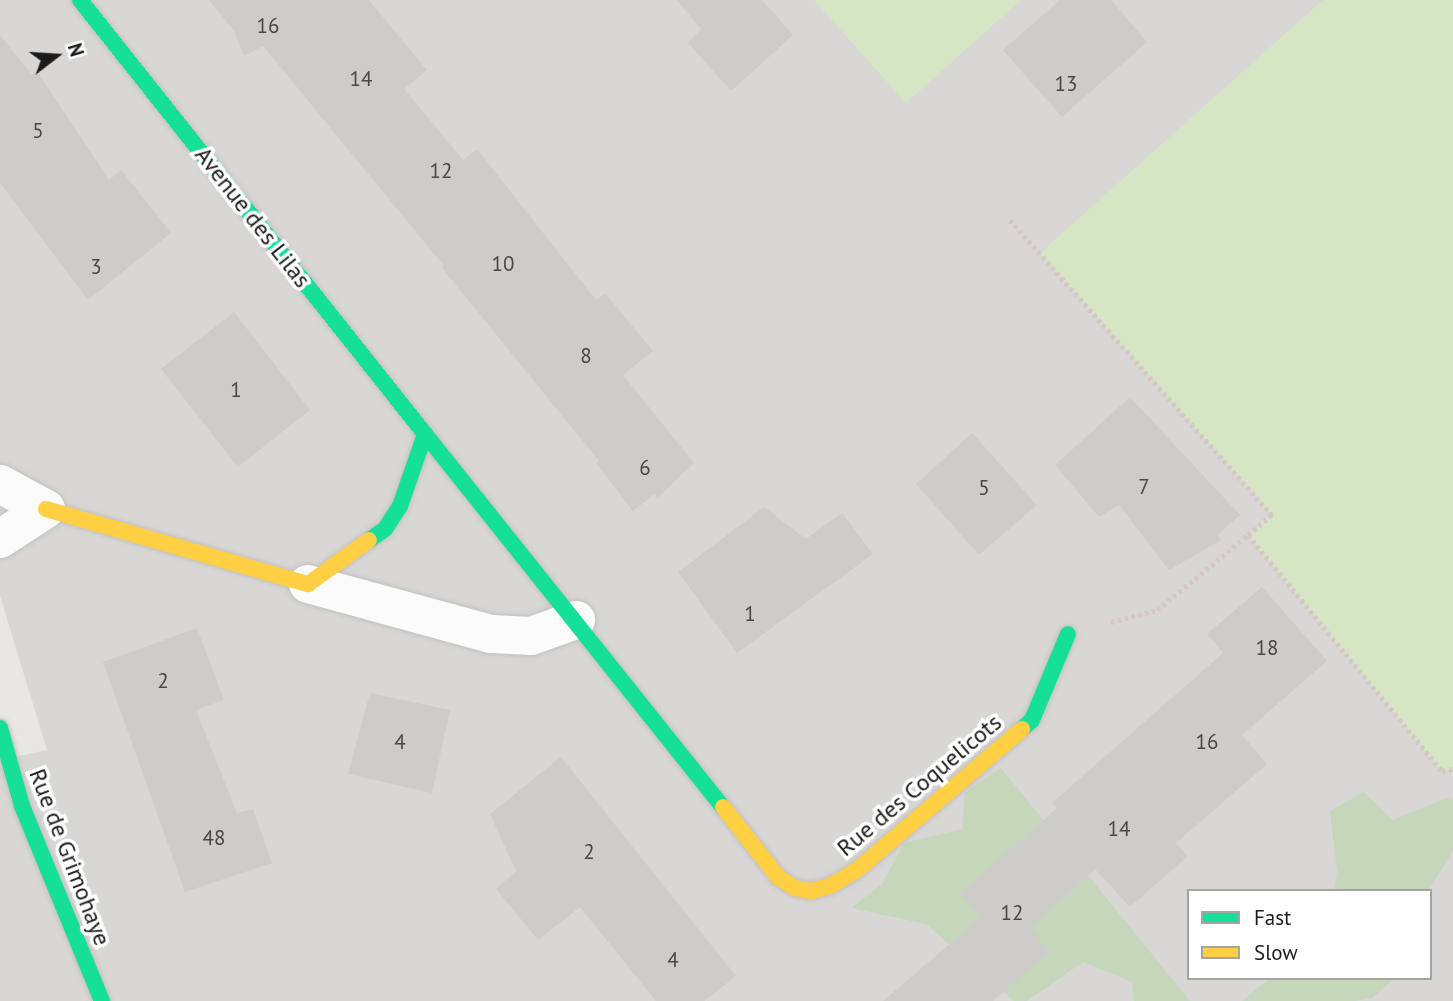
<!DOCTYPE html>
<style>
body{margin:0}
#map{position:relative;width:1453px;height:1001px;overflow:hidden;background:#e9e7e4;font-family:"PT Sans",sans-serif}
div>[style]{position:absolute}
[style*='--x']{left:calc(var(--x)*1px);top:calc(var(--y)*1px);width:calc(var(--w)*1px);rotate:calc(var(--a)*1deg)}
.residential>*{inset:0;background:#d8d7d5}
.grass>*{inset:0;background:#d6e5c4}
.forest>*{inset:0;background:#c5d6ba}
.building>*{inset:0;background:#ceccc9}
.path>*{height:4.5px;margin-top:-2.25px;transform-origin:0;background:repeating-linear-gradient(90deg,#d4c7c5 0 3.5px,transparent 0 7px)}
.roads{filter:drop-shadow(0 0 2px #c2c1c0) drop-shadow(0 0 2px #c2c1c0)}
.street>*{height:38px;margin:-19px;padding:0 19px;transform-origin:19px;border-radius:19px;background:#fcfbfb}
.fast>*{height:16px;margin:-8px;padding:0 8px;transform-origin:8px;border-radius:8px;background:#16e098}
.slow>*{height:16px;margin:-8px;padding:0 8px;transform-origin:8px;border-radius:8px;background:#ffcf43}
span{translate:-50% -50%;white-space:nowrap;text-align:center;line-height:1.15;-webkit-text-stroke:7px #fff;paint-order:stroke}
.number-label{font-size:21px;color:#484746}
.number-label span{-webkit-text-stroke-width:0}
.street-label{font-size:24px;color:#1b1b1b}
.legend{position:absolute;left:1187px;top:889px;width:245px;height:91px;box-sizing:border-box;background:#fff;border:2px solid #a4a4a4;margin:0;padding:9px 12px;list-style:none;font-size:21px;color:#1b1b1b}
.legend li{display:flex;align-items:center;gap:14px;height:35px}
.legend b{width:35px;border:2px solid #a4a4a4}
.north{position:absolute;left:21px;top:21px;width:70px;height:70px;-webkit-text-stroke:5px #fff;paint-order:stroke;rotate:73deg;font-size:19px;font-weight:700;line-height:28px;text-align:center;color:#1b1b1b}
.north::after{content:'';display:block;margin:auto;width:24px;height:32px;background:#1b1b1b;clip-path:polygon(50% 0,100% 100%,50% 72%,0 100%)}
</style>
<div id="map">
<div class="residential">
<i style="clip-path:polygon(evenodd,0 0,1453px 0,1453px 1001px,0 1001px,0 760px,47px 750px,0 596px,0 0,1189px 891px,1430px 891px,1430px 978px,1189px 978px,1189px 891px)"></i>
</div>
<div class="grass">
<i style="clip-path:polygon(814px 0,1021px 0,906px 103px)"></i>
<i style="clip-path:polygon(1323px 0,1453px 0,1453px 769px,1442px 771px,1248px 535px,1272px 514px,1040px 253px)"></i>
</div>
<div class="forest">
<i style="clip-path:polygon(1001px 768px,1190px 1001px,1134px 1001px,1132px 982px,1083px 962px,1027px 1001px,1014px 1001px,926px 924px,851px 908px,882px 884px,904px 843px,962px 829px,965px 792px)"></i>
<i style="clip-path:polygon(1364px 792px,1393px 820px,1449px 797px,1453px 800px,1453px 851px,1428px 891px,1334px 891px,1337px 872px,1330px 811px)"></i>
<i style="clip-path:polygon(1270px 978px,1395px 978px,1372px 998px,1355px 1001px,1242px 1001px)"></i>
</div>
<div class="building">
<i style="clip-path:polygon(209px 0,369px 0,427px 70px,404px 89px,463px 160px,477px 149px,596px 300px,605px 293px,653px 351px,623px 375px,694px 463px,657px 498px,655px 494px,633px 511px,596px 463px,599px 461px,442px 268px,444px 266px,263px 46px,244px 56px,234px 31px)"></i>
<i style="clip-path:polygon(677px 0,762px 0,793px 35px,731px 91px,688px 43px,701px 29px)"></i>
<i style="clip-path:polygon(1060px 0,1111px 0,1147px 42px,1062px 117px,1003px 50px)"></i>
<i style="clip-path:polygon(0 35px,32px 75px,37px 71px,109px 180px,121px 170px,171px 233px,88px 300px,0 183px)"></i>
<i style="clip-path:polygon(234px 312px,310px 410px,238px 467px,161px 369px)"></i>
<i style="clip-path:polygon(1130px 397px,1240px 515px,1217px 535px,1221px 540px,1169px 570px,1119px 505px,1099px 517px,1055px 465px)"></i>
<i style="clip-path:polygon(972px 433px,1037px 505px,979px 555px,916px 484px)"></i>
<i style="clip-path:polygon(764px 507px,806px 539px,842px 513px,873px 554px,737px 653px,678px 572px)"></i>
<i style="clip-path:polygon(1262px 587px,1327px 661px,1242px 735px,1267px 764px,1176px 843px,1188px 856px,1130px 907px,1095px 869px,1031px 928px,1049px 951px,993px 1001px,883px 1001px,981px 917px,960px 893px,1057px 808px,1052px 803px,1223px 653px,1207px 634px)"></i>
<i style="clip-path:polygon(197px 628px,224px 700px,196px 710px,237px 813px,253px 809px,272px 863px,185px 892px,103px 662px)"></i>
<i style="clip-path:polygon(370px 693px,450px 710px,432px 793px,348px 774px)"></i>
<i style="clip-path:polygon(561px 757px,736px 976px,704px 1001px,656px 1001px,580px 907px,538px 940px,496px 889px,516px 871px,490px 814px)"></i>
</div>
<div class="path">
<i style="--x:1010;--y:220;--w:395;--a:48.4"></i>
<i style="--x:1272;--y:515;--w:31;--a:140"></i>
<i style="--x:1111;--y:622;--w:48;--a:-14.6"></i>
<i style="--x:1157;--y:610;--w:118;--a:-39.5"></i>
<i style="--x:1248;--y:535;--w:306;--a:50.6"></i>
<i style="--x:1442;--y:771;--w:11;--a:-10"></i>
</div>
<div class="roads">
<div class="street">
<i style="--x:0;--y:484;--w:52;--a:28.5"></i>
<i style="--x:46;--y:509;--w:55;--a:146.9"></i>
<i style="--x:308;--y:584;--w:190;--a:15.3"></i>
<i style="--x:491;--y:634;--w:40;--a:2.9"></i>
<i style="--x:531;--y:636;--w:48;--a:-19.6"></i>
</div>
<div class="fast">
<i style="--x:80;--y:0;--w:554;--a:51.52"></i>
<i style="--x:425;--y:434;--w:76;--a:109.1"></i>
<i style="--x:400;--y:506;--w:27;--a:123"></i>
<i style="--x:385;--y:529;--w:19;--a:145"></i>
<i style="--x:425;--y:434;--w:477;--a:51.4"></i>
<i style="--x:0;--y:728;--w:81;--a:74.2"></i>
<i style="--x:22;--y:806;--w:211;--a:67.7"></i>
<i style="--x:1022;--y:729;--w:13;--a:-42"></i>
<i style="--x:1032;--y:720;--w:93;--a:-67.3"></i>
</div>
<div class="slow">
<i style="--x:46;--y:509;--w:273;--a:16"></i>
<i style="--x:308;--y:584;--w:75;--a:-35.8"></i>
<i style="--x:723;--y:807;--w:89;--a:51.8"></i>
<i style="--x:778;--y:877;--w:20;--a:33"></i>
<i style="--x:795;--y:888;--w:16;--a:11"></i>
<i style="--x:811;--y:891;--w:20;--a:-15"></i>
<i style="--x:830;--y:886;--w:31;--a:-31"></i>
<i style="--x:857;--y:870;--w:217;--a:-40.5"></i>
</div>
</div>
<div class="number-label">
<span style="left:268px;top:26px">16</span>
<span style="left:361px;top:79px">14</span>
<span style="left:1066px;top:84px">13</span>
<span style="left:38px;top:131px">5</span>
<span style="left:441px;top:171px">12</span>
<span style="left:503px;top:264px">10</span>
<span style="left:96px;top:267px">3</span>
<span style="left:586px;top:356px">8</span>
<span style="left:236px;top:390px">1</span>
<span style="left:645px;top:468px">6</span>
<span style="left:1144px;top:487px">7</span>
<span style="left:984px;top:488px">5</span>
<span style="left:750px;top:614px">1</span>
<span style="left:1267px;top:648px">18</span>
<span style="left:163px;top:681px">2</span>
<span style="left:400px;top:742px">4</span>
<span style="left:1207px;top:742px">16</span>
<span style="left:1119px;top:829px">14</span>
<span style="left:214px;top:838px">48</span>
<span style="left:589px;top:852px">2</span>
<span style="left:1012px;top:913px">12</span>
<span style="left:673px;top:960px">4</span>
</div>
<div class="street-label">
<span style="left:253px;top:217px;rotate:52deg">Avenue des Lilas</span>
<span style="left:919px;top:785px;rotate:-40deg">Rue des Coquelicots</span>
<span style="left:70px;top:857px;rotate:69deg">Rue de Grimohaye</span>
</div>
<ul class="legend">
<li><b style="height:9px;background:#16e098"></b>Fast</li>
<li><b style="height:9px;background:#ffcf43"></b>Slow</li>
</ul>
<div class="north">N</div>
</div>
